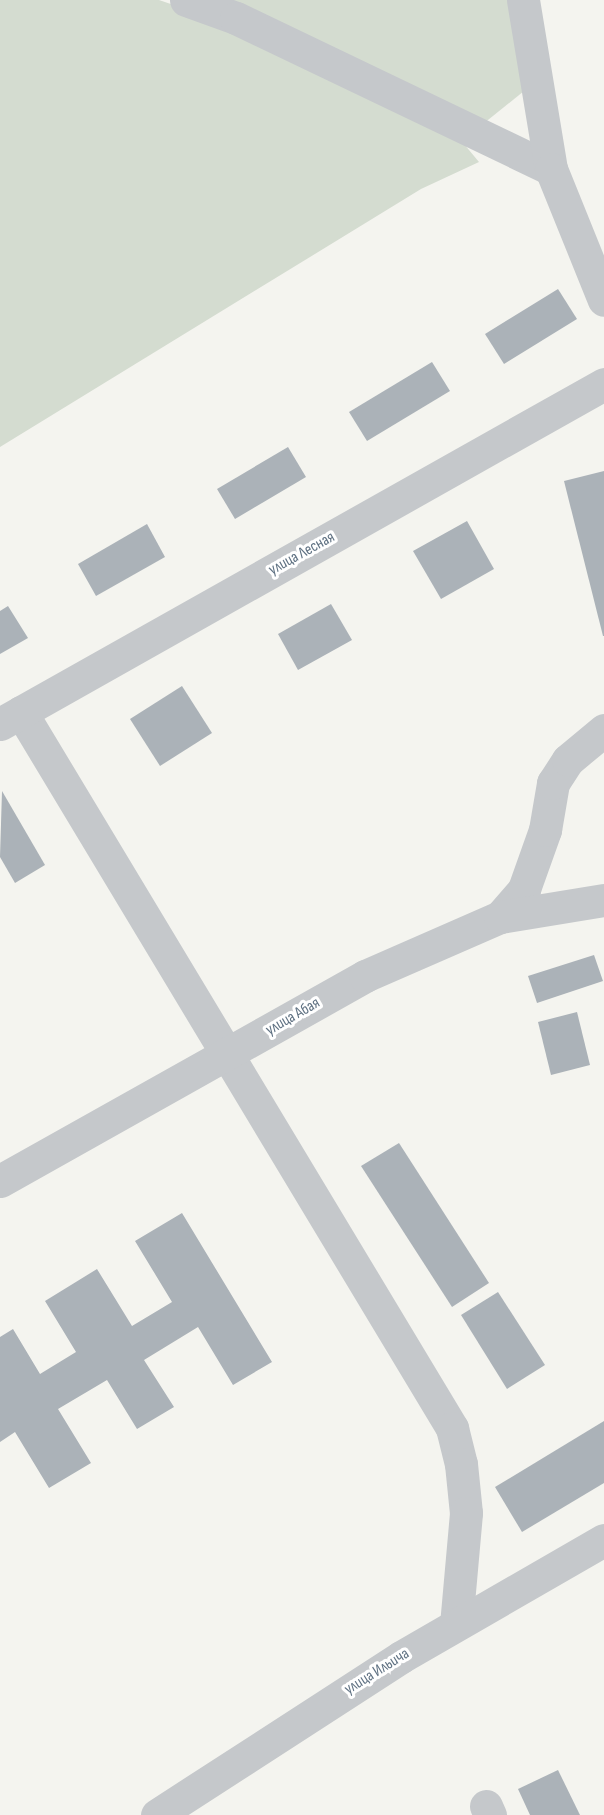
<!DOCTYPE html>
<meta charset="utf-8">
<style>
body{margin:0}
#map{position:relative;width:604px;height:1815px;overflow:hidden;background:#f4f4ef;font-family:"Sofia Sans Condensed",sans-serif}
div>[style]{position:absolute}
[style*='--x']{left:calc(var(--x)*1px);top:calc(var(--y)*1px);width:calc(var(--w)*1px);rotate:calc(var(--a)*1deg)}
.green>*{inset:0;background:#d4dcd0}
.building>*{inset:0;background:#abb2b8}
.minor>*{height:33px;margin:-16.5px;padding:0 16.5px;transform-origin:16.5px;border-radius:16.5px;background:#c5c8cb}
span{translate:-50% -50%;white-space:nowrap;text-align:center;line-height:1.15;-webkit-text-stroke:6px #fff;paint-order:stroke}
.street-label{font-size:16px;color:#607283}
</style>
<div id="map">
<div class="green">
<i style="clip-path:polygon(0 0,159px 0,241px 28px,459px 138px,479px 162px,421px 189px,0 447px)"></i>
<i style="clip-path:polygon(212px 0,515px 0,524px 91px,483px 124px)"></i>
</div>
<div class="building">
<i style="clip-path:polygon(558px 289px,577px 319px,504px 364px,485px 334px)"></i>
<i style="clip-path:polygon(432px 362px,450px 391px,367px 441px,349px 412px)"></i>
<i style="clip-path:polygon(288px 447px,306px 477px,235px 519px,217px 489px)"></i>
<i style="clip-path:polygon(604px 471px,604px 636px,603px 636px,564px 481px)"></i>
<i style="clip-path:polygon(467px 521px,494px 569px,441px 599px,413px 551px)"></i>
<i style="clip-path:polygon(147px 524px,165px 557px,96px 596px,78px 564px)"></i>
<i style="clip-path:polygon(331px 604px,352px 640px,298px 670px,278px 634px)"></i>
<i style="clip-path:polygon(8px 606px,28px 638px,0 654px,0 611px)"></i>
<i style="clip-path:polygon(182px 686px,212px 733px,160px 766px,130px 719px)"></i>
<i style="clip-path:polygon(2px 791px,45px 865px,15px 883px,0 857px)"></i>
<i style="clip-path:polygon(594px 955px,603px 981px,537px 1003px,528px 976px)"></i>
<i style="clip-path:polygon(577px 1012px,590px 1065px,551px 1075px,538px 1022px)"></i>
<i style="clip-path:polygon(399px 1143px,489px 1283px,452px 1307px,361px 1166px)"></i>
<i style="clip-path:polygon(182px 1213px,272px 1362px,233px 1385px,198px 1327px,144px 1360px,174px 1407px,137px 1429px,107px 1380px,58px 1409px,91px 1463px,49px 1488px,15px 1432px,0 1442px,0 1337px,13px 1329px,40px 1374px,76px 1352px,45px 1301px,97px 1269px,132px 1326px,172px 1302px,135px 1241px)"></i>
<i style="clip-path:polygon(498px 1292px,545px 1365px,507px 1389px,461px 1315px)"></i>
<i style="clip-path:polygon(604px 1421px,604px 1483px,522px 1532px,495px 1487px)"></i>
<i style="clip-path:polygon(558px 1770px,580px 1815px,530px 1815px,518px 1789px)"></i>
</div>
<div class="minor">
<i style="--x:186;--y:0;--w:53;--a:19.8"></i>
<i style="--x:236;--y:18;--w:349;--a:25.6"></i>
<i style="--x:523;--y:0;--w:171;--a:80.6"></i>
<i style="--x:551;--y:169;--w:141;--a:68"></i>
<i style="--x:21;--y:712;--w:836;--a:58.95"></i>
<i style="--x:452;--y:1428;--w:37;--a:76"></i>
<i style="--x:461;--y:1464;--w:49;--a:84.2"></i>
<i style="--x:466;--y:1513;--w:112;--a:95.1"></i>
<i style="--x:0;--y:724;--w:693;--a:-29.38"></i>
<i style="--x:500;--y:917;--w:37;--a:-49"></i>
<i style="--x:524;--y:889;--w:63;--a:-70.4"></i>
<i style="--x:545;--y:830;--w:48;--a:-80.3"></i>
<i style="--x:553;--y:783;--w:27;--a:-57"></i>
<i style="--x:568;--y:760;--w:47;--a:-39.8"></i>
<i style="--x:0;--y:1181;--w:419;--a:-29.3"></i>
<i style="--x:365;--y:976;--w:147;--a:-23.6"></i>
<i style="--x:500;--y:917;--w:105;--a:-9.3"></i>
<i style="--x:486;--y:1806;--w:10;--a:66"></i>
<i style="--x:157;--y:1815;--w:291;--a:-32.9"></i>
<i style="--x:401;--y:1657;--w:234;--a:-30"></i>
</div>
<div class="street-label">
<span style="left:302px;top:554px;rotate:-29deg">улица Лесная</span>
<span style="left:293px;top:1017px;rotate:-30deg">улица Абая</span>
<span style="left:377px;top:1672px;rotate:-32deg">улица Ильича</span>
</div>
</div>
